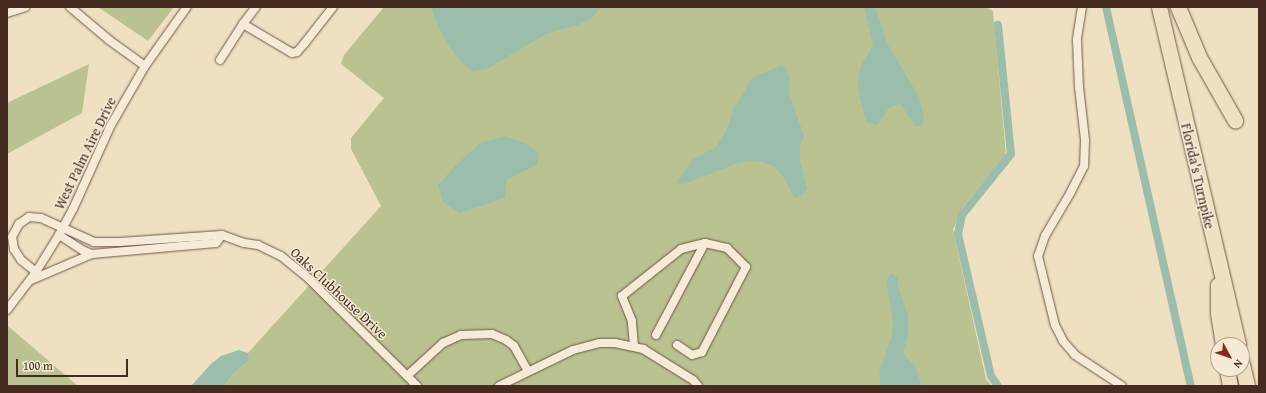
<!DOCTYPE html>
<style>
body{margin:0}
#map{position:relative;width:1266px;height:393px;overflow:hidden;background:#efe0c2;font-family:"Gentium Book Plus",serif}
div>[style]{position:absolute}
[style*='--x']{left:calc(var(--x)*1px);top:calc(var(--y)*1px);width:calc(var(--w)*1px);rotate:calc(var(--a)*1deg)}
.green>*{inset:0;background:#bac292}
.water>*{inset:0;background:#9bbeac}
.canal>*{height:8px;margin:-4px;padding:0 4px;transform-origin:4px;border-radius:4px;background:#9bbeac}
.roads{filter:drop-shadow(0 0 1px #705848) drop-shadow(0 0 1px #705848)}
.minor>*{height:8px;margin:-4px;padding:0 4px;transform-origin:4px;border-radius:4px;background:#f5ebd7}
.motorway>*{height:15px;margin:-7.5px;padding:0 7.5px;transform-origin:7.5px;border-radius:7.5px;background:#efe0c2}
span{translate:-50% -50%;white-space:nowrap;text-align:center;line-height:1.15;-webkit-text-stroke:3px #f5ebd7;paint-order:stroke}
.street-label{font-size:14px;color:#462b20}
.frame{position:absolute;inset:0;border:8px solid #462b20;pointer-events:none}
.north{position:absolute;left:1210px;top:337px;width:40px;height:40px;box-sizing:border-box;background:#f5ebd7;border:1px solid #af9e8e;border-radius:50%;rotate:130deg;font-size:11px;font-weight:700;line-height:16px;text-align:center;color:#462b20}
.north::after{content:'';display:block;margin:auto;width:14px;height:18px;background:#8f2418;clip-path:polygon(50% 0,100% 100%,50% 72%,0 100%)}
.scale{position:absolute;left:16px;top:359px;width:112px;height:18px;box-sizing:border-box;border:2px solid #462b20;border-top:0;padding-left:5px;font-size:12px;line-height:14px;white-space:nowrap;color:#462b20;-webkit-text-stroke:3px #f5ebd7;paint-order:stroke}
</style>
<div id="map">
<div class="green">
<i style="clip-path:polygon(98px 7px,174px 7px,148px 41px)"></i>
<i style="clip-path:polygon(384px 7px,985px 7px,993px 11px,1006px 155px,963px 207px,953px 230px,986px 379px,992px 386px,225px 386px,234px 373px,248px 362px,248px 353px,381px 206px,351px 149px,351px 138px,384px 98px,341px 64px,344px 55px)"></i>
<i style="clip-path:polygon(89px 64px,82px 113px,7px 154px,7px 103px)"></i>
<i style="clip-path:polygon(8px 326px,78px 386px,7px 386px)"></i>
</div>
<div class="water">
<i style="clip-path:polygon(431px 7px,601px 7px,591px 19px,578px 25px,548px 33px,487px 69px,473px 72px,462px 63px,454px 53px,439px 29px)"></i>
<i style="clip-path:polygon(864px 7px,875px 7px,888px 45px,919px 97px,924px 116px,921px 127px,916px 126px,900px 104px,889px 108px,877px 125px,866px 122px,858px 90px,858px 77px,861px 66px,873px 45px)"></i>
<i style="clip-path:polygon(782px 65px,787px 70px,790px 77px,789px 93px,804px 136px,800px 146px,800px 161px,807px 189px,802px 195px,794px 198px,785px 179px,775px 167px,763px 162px,749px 161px,735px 164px,692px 181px,684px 184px,676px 183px,692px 160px,716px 147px,728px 127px,732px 112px,752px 78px)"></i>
<i style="clip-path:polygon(505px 136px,525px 143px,539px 153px,537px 165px,506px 180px,505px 198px,459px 213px,443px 202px,438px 185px,455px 166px,480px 143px)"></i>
<i style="clip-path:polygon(891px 273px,898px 277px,898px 287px,908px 315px,908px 335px,903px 353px,917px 369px,921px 386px,881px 386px,879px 373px,892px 335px,893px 321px,886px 281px)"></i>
<i style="clip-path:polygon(239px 350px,248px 353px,248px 362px,234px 373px,225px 386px,191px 386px,211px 364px,221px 356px)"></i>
</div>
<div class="canal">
<i style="--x:1106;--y:7;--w:388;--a:77.4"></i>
<i style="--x:998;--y:386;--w:12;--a:-125"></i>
<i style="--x:991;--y:376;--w:146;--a:-103.1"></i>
<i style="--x:958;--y:234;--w:19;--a:-78"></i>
<i style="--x:962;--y:215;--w:78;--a:-51.2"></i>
<i style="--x:1011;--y:154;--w:130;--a:-95.8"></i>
</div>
<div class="roads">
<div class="minor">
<i style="--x:70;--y:7;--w:51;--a:40.2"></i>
<i style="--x:109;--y:40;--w:44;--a:35.8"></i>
<i style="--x:1082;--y:7;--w:33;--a:99"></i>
<i style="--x:1077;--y:40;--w:47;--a:87.6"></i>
<i style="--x:1079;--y:87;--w:53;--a:83.5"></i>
<i style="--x:1085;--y:140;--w:26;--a:92"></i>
<i style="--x:1084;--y:166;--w:29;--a:117"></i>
<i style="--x:1071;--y:192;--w:51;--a:120.6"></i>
<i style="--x:1045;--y:236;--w:21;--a:109"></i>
<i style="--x:1038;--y:256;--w:71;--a:76.2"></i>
<i style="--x:1055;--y:325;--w:18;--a:63"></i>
<i style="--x:1063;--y:341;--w:18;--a:49"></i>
<i style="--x:1075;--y:355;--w:56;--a:33.4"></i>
<i style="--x:7;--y:13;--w:19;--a:-18"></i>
<i style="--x:243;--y:24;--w:57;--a:30.6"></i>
<i style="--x:292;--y:53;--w:5;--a:-11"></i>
<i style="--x:297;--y:52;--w:11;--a:-49"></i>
<i style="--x:304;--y:44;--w:47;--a:-51.9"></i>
<i style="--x:220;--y:60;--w:43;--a:-57.4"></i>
<i style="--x:243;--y:24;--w:21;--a:-53"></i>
<i style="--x:59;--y:235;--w:27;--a:33"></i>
<i style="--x:82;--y:250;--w:11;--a:22"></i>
<i style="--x:92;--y:254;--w:124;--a:-5.1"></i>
<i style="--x:216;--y:243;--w:10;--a:-53"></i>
<i style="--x:36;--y:272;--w:19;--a:-141"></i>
<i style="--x:21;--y:260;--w:13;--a:-122"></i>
<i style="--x:14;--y:249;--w:12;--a:-99"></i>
<i style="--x:12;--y:237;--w:15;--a:-62"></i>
<i style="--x:19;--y:224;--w:12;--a:-35"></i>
<i style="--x:29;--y:217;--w:12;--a:5"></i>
<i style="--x:41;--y:218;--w:58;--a:24.4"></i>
<i style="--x:94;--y:242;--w:26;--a:0"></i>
<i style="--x:120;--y:242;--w:102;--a:-3.9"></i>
<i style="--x:222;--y:235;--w:23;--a:20"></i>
<i style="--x:244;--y:243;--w:14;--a:8"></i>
<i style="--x:258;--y:245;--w:25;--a:26"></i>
<i style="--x:281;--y:256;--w:36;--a:39"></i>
<i style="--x:309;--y:279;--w:152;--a:44.7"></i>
<i style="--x:31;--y:280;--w:66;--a:-23.1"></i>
<i style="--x:7;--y:310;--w:48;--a:-52.7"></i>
<i style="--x:36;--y:272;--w:44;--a:-58.1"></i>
<i style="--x:59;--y:235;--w:30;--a:-62"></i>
<i style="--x:73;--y:209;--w:92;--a:-65.7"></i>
<i style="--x:111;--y:125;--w:68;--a:-60"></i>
<i style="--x:145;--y:66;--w:72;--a:-54.6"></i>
<i style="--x:656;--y:335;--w:104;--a:-62"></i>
<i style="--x:634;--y:346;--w:25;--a:-95"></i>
<i style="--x:632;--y:321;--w:27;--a:-112"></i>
<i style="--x:622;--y:296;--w:75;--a:-38.5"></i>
<i style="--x:681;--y:249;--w:25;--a:-14"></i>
<i style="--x:705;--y:243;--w:23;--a:13"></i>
<i style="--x:727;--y:248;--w:27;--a:45"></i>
<i style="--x:746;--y:267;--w:96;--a:117.4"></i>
<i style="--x:702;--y:352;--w:10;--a:163"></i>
<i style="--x:692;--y:355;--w:18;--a:-146"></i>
<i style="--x:407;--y:376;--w:49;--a:-42.5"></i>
<i style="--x:443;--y:343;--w:20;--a:-24"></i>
<i style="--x:461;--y:335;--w:31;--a:-2"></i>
<i style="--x:492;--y:334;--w:15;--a:23"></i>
<i style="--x:506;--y:340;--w:10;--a:37"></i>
<i style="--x:514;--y:346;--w:29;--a:61"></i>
<i style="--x:499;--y:386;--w:82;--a:-25.9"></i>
<i style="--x:573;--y:350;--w:27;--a:-15"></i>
<i style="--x:599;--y:343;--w:16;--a:0"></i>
<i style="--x:615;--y:343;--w:29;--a:12"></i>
<i style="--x:643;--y:349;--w:59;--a:31.8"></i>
<i style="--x:693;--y:380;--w:8;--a:50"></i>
</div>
<div class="motorway">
<i style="--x:1159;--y:7;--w:347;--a:76.8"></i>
<i style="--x:1178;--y:7;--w:54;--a:67.2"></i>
<i style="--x:1199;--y:57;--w:73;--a:60.3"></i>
<i style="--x:1218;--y:285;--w:28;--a:90"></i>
<i style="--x:1218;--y:313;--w:32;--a:81"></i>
<i style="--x:1242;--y:364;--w:23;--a:77"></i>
<i style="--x:1227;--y:369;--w:17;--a:80"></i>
</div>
</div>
<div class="street-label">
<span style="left:85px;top:153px;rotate:-64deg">West Palm Aire Drive</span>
<span style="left:1198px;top:176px;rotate:77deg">Florida's Turnpike</span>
<span style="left:339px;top:293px;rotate:43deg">Oaks Clubhouse Drive</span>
</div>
<div class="frame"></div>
<div class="north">N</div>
<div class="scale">100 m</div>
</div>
